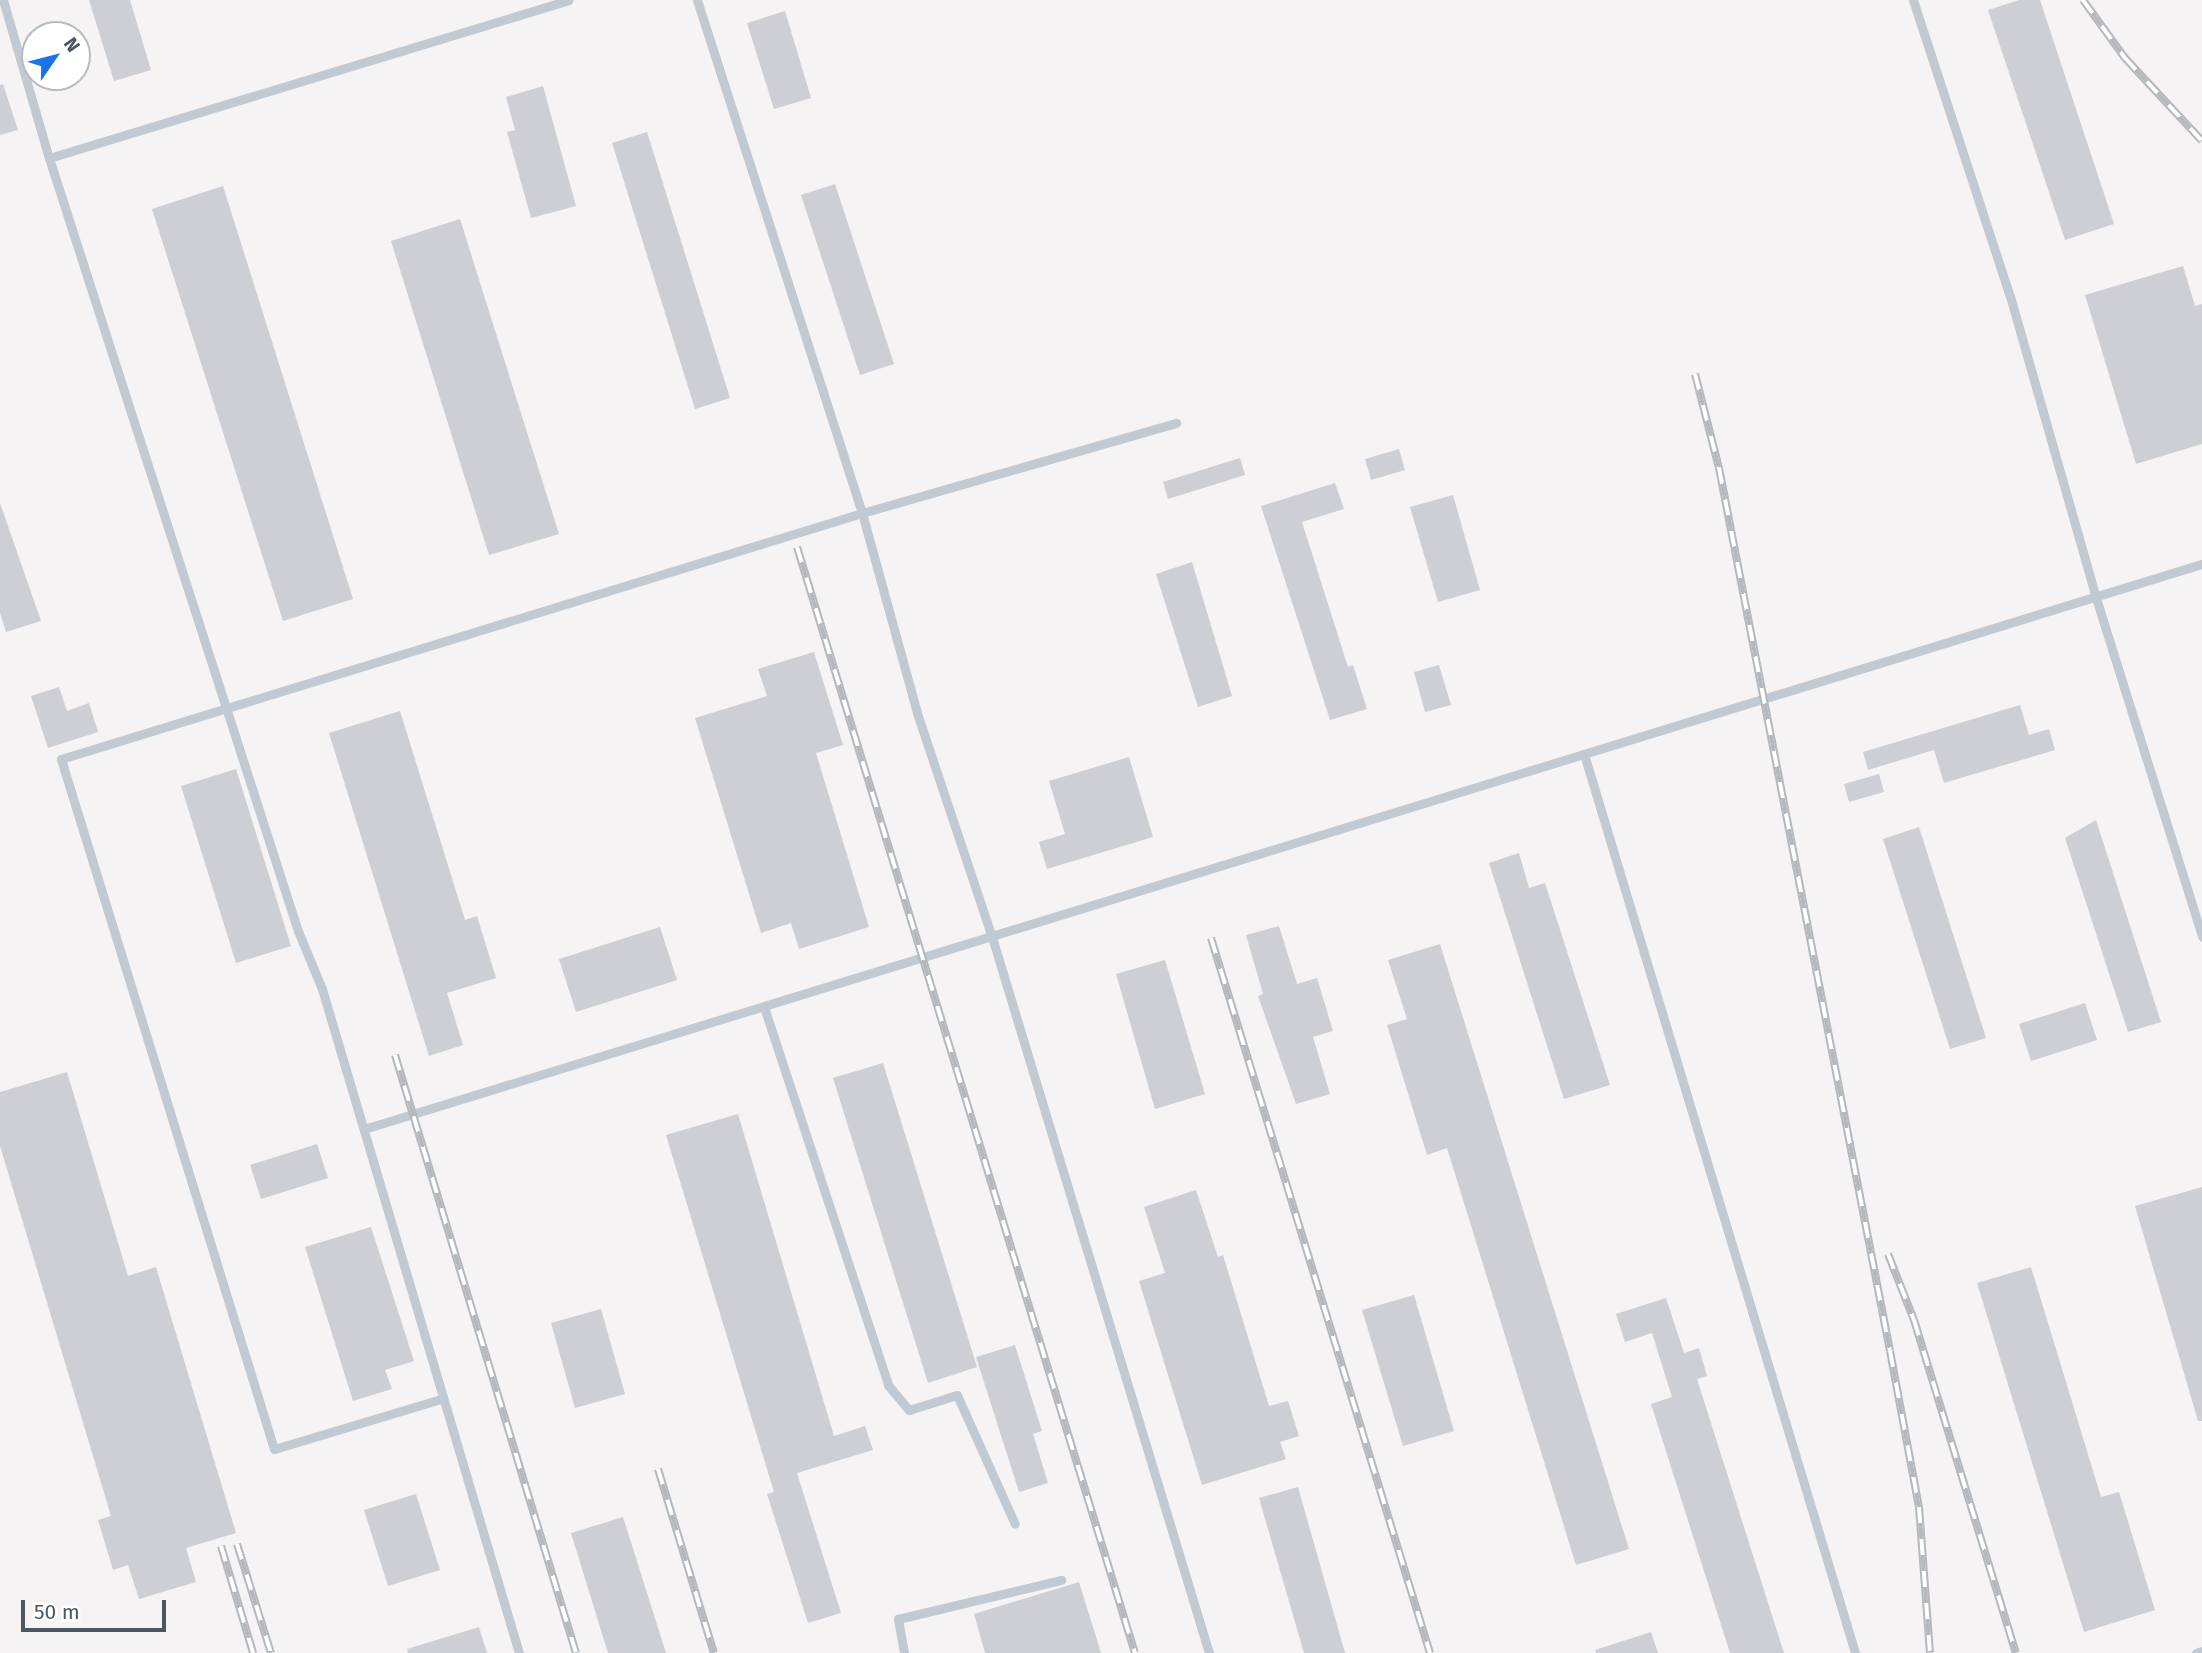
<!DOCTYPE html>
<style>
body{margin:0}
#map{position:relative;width:2202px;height:1653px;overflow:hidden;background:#f5f3f3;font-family:"Fira Sans",sans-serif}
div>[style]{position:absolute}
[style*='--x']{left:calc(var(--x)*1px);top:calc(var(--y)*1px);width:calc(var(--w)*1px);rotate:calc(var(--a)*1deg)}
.building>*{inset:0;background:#cdcfd5}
.lane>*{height:9px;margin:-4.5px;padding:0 4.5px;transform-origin:4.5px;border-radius:4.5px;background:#c1cad2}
.rail>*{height:8px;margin-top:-4px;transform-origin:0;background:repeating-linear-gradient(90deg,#fff 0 16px,#b5b8bd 0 32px);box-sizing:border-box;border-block:2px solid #b5b8bd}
span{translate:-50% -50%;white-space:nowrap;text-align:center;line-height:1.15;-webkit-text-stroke:5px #fff;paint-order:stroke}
.north{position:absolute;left:21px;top:21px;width:70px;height:70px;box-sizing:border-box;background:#fff;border:2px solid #b7bbc0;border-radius:50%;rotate:55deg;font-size:19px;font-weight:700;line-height:28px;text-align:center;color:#4a5661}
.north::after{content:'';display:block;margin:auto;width:24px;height:32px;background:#1a73e8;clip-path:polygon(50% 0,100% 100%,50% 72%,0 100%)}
.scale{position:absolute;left:21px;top:1600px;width:145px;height:32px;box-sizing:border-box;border:4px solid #4a5661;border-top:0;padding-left:9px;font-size:21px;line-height:24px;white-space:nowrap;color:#4a5661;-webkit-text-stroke:5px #fff;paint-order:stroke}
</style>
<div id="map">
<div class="building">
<i style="clip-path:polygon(89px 0,130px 0,151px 70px,114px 81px)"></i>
<i style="clip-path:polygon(2019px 0,2040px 0,2114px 224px,2065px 240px,1988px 10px)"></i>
<i style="clip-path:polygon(785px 11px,811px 98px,774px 109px,747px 23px)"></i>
<i style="clip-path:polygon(3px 84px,18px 130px,0 135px,0 85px)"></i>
<i style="clip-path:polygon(543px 86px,576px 206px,531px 218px,507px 132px,515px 130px,506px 97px)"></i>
<i style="clip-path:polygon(647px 132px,730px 398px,695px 409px,612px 143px)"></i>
<i style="clip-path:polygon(835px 184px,894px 364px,860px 375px,801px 195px)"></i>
<i style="clip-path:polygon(223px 186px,353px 599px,283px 621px,152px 209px)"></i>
<i style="clip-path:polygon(460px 219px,559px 534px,489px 555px,391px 241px)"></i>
<i style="clip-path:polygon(2183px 266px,2195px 306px,2202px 304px,2202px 444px,2136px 464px,2085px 295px)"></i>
<i style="clip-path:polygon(1399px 449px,1405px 470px,1371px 480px,1365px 459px)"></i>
<i style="clip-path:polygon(1240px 458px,1245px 475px,1168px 499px,1163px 482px)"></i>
<i style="clip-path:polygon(1335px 483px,1344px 509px,1302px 522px,1348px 667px,1353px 665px,1367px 709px,1330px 720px,1261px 506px)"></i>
<i style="clip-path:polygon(1453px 495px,1480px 590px,1438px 602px,1410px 507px)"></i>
<i style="clip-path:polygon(0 503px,41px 621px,6px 632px,0 613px)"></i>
<i style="clip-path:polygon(1192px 562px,1232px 696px,1198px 707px,1156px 574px)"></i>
<i style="clip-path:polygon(814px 652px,843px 745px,816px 753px,869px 927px,799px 949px,791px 923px,761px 933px,695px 718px,767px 696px,758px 669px)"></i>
<i style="clip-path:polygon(1439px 665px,1451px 705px,1425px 712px,1414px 672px)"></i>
<i style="clip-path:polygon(59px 687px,67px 711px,89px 703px,98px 732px,48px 748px,31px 696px)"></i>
<i style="clip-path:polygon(2020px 705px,2029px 735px,2049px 729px,2055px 750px,1944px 783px,1934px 750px,1868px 770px,1863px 752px)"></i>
<i style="clip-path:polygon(400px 711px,465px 920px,477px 916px,496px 978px,447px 993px,463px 1045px,429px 1056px,329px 733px)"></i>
<i style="clip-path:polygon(1129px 757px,1153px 837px,1047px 869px,1039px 842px,1065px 834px,1049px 781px)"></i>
<i style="clip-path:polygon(236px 769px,291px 946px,236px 963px,181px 786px)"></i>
<i style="clip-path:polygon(1879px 774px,1884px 792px,1849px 802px,1844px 784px)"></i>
<i style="clip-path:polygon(2096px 820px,2161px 1022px,2128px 1032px,2065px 838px)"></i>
<i style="clip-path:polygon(1919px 827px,1986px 1038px,1950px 1049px,1883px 839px)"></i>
<i style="clip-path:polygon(1519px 853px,1529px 888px,1545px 883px,1610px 1085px,1564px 1099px,1489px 863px)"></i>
<i style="clip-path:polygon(1279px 926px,1297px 984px,1317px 978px,1333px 1031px,1313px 1037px,1330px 1094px,1296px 1104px,1258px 996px,1263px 994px,1246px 935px)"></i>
<i style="clip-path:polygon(660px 927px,677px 980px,576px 1012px,559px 959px)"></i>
<i style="clip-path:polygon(1440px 944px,1629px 1549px,1576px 1565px,1447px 1148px,1427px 1155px,1387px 1025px,1407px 1019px,1388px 960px)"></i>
<i style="clip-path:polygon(1165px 960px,1205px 1094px,1155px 1109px,1116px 974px)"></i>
<i style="clip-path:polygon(2085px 1003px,2097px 1040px,2031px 1061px,2019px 1024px)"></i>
<i style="clip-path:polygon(883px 1063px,977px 1367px,928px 1383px,833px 1078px)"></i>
<i style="clip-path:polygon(67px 1072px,128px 1276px,156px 1267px,236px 1533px,186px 1548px,196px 1582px,139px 1599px,128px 1565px,113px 1570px,98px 1520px,111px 1516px,0 1146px,0 1092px)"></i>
<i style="clip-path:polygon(738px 1114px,834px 1436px,865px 1426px,873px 1450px,797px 1473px,841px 1613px,808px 1623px,767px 1494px,774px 1492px,666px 1135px)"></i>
<i style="clip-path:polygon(317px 1144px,328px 1178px,261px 1199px,250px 1165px)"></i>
<i style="clip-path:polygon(2202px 1187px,2202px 1421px,2198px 1421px,2135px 1206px)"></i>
<i style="clip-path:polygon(1196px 1190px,1218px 1257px,1223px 1255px,1269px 1406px,1288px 1401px,1299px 1436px,1280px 1442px,1286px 1459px,1202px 1485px,1139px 1281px,1165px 1273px,1144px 1207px)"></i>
<i style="clip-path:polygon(371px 1227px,414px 1361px,385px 1370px,392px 1389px,353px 1401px,305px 1247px)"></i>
<i style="clip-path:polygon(2031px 1267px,2101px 1497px,2119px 1492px,2155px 1610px,2084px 1632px,1977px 1283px)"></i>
<i style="clip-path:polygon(1414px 1295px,1454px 1431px,1403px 1446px,1362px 1310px)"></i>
<i style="clip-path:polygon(1666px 1298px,1684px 1353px,1699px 1348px,1707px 1376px,1697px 1379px,1784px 1653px,1730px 1653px,1651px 1404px,1672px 1397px,1652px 1333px,1625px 1342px,1616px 1314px)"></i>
<i style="clip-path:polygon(601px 1309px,625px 1394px,575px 1408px,551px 1323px)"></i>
<i style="clip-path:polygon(1015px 1345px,1042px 1431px,1033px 1434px,1048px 1483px,1019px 1492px,976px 1357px)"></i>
<i style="clip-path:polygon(1298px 1487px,1345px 1653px,1304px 1653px,1259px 1498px)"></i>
<i style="clip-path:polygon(416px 1494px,440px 1570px,388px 1586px,364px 1510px)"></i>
<i style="clip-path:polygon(623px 1517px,666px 1653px,608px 1653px,571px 1533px)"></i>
<i style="clip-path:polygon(1079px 1582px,1101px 1653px,985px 1653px,974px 1614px)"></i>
<i style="clip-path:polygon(479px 1627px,487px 1653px,408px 1653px,407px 1649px)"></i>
<i style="clip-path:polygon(1651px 1632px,1658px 1653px,1596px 1653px,1595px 1650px)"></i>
</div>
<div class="lane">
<i style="--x:3;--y:0;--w:165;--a:73.8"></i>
<i style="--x:49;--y:158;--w:812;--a:72.15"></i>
<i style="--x:298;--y:931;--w:63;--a:67.5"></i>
<i style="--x:322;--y:989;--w:693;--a:73.48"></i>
<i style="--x:697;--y:0;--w:539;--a:72.17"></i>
<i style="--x:862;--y:513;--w:207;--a:74.6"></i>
<i style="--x:917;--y:713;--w:236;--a:71.5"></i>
<i style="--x:992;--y:937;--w:748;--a:73.14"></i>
<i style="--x:1913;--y:0;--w:311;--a:71.9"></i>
<i style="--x:2010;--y:296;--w:314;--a:74.1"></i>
<i style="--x:2096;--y:598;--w:355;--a:72.6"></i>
<i style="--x:49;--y:158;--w:543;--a:-16.9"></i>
<i style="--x:1584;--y:754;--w:939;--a:73.22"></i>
<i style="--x:764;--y:1007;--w:398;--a:71.8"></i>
<i style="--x:888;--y:1385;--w:33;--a:50"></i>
<i style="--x:909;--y:1410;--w:50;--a:-17.4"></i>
<i style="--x:957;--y:1395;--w:141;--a:65.8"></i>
<i style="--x:364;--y:1129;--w:1923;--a:-17.09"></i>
<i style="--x:441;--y:1399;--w:174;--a:163.3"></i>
<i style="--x:274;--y:1449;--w:722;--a:-107.16"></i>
<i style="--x:61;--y:759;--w:838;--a:-17.07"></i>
<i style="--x:862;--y:513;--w:327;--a:-16"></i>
<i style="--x:904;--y:1653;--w:35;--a:-100"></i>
<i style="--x:898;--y:1619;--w:168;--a:-13.5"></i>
<i style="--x:2196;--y:1653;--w:6;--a:-18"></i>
</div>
<div class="rail">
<i style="--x:2083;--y:0;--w:72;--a:54.1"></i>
<i style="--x:2125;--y:58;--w:113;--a:47.1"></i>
<i style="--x:1695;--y:374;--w:97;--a:75.7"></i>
<i style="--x:1719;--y:468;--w:899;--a:79.04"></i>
<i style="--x:1890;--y:1351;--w:159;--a:79.5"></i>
<i style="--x:1919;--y:1507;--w:146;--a:85.7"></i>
<i style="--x:797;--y:547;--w:1156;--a:73.01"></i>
<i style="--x:1211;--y:938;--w:748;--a:72.97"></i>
<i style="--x:395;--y:1055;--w:625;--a:73.16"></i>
<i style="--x:1888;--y:1254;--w:71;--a:68.5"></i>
<i style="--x:1914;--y:1320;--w:348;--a:73"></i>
<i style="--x:658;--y:1469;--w:192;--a:73.1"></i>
<i style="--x:237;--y:1544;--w:114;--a:72.7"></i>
<i style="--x:221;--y:1546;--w:112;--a:73.3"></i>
</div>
<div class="north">N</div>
<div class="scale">50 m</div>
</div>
